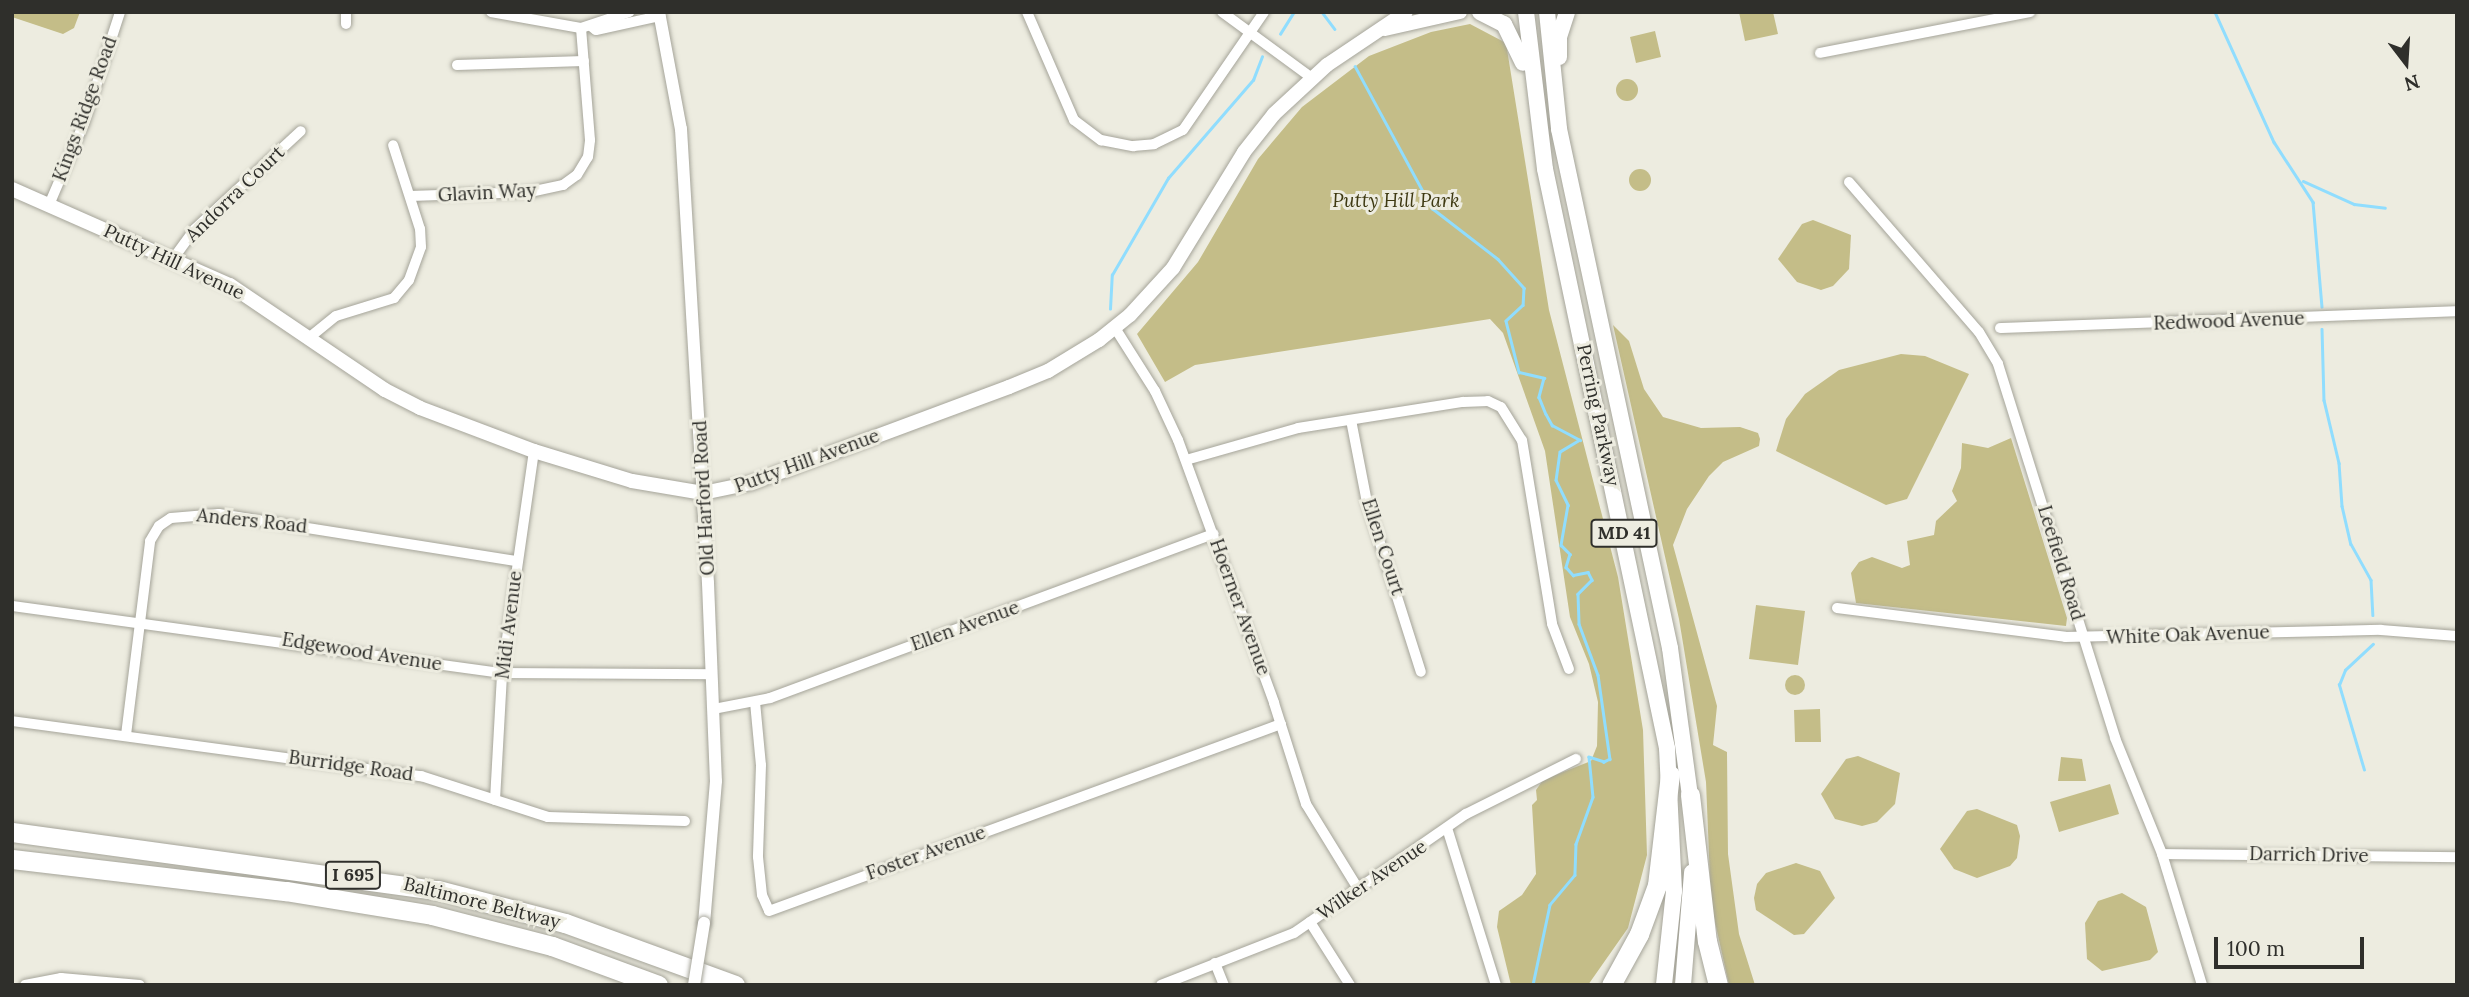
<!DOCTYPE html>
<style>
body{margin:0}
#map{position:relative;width:2469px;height:997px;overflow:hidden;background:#edece0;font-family:Lora,serif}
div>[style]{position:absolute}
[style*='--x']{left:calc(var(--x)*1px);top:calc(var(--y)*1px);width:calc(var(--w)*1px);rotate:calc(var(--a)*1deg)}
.green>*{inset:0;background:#c4bd88}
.round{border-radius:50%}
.stream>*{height:2.5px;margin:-1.25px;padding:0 1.25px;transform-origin:1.25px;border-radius:1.25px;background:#90ddfe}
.roads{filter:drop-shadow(0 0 2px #a5a499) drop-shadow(0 0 2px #a5a499)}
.minor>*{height:10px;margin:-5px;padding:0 5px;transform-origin:5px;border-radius:5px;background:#fff}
.tertiary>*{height:12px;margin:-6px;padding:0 6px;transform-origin:6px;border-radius:6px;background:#fff}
.secondary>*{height:14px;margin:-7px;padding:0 7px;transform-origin:7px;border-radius:7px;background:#fff}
.primary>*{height:16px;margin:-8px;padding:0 8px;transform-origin:8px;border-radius:8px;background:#fff}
.motorway>*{height:19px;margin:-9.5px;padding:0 9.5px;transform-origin:9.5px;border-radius:9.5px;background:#fff}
.bridges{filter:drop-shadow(0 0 2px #a5a499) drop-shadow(0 0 2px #a5a499)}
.tertiary-bridge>*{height:12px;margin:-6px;padding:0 6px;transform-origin:6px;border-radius:6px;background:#fff}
span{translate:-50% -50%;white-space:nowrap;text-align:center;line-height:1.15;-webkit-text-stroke:6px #edece0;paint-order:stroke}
.shield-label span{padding:2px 5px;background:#edece0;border:2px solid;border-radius:5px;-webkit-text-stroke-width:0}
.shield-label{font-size:18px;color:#2f2f2b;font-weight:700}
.street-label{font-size:19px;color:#2f2f2b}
.park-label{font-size:19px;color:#3e3912;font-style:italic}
.frame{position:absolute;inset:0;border:14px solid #2f2f2b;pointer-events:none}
.north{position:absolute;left:2371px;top:28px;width:70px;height:70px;-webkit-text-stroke:5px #edece0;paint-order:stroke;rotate:163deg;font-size:19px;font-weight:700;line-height:28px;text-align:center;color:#2f2f2b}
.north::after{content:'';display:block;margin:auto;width:24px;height:32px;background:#2f2f2b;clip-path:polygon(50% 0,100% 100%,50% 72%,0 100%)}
.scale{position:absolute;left:2214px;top:937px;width:150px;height:32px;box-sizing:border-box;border:4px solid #2f2f2b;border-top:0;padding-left:9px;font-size:21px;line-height:24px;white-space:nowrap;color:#2f2f2b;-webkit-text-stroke:5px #edece0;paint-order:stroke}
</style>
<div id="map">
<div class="green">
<i style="clip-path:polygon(12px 12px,80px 12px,74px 28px,63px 34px,12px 17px)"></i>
<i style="clip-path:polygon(1739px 12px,1773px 12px,1778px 34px,1745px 41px)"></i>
<i style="clip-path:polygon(1470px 24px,1506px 43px,1549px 310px,1618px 577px,1643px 730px,1647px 855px,1628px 928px,1588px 985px,1511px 985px,1497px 927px,1499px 911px,1522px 895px,1536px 874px,1532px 805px,1537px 800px,1536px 790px,1543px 780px,1591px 761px,1597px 746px,1598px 702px,1589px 664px,1570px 617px,1545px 451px,1503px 333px,1490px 319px,1195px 365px,1165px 382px,1137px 334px,1198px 262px,1258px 159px,1302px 107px,1369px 56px,1431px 32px)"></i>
<i style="clip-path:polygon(1655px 31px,1661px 57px,1636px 63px,1630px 37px)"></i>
<i class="round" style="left:1616px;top:79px;width:22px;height:22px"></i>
<i class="round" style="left:1629px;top:169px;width:22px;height:22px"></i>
<i style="clip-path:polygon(1813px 220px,1851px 235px,1849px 269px,1833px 286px,1821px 290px,1797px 282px,1778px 259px,1802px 224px)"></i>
<i style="clip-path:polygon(1613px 325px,1629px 341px,1644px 389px,1663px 417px,1701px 428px,1740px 427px,1758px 433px,1760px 439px,1759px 446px,1723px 462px,1709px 476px,1687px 509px,1673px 545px,1717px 706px,1713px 745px,1727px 752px,1728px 854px,1739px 934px,1755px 985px,1729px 985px,1711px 904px,1706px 782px,1679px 619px)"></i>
<i style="clip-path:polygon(1901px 354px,1925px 356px,1969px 374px,1907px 499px,1886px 505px,1776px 451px,1786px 419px,1805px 394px,1839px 370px)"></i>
<i style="clip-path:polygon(2011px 438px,2067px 618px,2066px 626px,1856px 603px,1851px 573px,1859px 562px,1872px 557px,1902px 568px,1910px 565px,1907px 541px,1934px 535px,1936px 521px,1957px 501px,1952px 491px,1961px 468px,1962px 443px,1988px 448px)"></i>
<i style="clip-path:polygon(1756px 605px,1805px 611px,1798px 665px,1749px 659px)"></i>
<i class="round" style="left:1785px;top:675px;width:20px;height:20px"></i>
<i style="clip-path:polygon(1820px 709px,1821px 742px,1795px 742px,1794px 710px)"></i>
<i style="clip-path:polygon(1858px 756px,1900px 773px,1895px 804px,1877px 822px,1862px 826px,1835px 819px,1821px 794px,1846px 759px)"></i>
<i style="clip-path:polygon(2061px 757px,2082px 759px,2086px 781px,2058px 781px)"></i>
<i style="clip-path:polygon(2110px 784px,2119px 814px,2059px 832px,2050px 802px)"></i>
<i style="clip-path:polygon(1977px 809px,2017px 825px,2020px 836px,2017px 858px,2010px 866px,1977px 878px,1954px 869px,1940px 849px,1967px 811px)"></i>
<i style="clip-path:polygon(1796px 863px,1820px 871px,1835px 898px,1804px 934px,1794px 935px,1756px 910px,1754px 898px,1757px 884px,1766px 873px)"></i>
<i style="clip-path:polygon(2122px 893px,2146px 907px,2158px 952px,2150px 960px,2102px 971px,2087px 959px,2085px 923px,2098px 901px)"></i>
</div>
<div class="stream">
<i style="--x:1322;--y:12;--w:21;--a:53"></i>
<i style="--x:2215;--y:12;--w:143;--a:65.6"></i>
<i style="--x:2274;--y:142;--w:72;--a:57"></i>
<i style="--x:2313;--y:202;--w:105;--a:85.1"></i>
<i style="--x:1280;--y:34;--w:26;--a:-58"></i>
<i style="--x:1355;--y:66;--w:162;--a:61.5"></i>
<i style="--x:1432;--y:208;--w:83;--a:37.7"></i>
<i style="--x:1498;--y:259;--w:39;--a:48"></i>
<i style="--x:1524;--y:288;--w:17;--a:93"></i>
<i style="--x:1523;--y:305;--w:23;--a:137"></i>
<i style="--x:1506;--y:321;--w:53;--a:75.7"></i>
<i style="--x:1519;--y:372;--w:26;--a:13"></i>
<i style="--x:1544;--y:378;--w:20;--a:105"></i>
<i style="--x:1539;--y:397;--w:18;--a:68"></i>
<i style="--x:1546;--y:414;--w:13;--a:61"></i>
<i style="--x:1552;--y:425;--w:32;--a:28"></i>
<i style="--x:1580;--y:440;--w:23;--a:149"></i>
<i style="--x:1560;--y:452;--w:28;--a:98"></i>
<i style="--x:1556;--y:480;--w:28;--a:64"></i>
<i style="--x:1568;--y:505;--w:41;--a:99.9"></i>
<i style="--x:1561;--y:545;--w:13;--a:45"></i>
<i style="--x:1570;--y:554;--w:14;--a:107"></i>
<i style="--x:1566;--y:567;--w:11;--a:49"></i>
<i style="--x:1573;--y:575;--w:15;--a:-11"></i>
<i style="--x:1588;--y:572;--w:9;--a:63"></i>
<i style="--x:1592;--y:580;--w:20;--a:135"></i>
<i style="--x:1578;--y:594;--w:30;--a:88"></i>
<i style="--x:1579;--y:624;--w:54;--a:69.6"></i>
<i style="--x:1598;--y:675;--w:85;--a:81.9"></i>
<i style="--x:1610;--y:759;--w:7;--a:153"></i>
<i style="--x:1604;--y:762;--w:16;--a:-162"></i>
<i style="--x:1589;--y:757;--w:40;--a:84.3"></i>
<i style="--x:1593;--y:797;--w:50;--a:109.9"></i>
<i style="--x:1576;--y:844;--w:31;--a:92"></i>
<i style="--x:1575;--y:875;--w:39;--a:130"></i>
<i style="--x:1550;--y:905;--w:82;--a:102"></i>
<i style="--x:2303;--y:181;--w:56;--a:24.3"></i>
<i style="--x:2354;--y:204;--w:31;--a:7"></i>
<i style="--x:1110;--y:309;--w:34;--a:-87"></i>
<i style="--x:1112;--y:275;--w:112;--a:-60"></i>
<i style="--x:1168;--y:178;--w:130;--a:-49.1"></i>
<i style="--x:1253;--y:80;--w:25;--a:-69"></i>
<i style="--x:2322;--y:329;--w:71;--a:88.4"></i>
<i style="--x:2324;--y:400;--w:65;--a:76.6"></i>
<i style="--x:2339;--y:463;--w:43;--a:86"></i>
<i style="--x:2342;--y:506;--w:39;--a:77"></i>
<i style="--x:2351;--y:544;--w:41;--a:60.9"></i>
<i style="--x:2371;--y:580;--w:35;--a:87"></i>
<i style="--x:2364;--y:770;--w:89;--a:-106.4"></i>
<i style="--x:2339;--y:685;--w:16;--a:-68"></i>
<i style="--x:2345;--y:670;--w:38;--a:-43"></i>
</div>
<div class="roads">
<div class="minor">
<i style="--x:491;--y:12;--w:91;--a:10.1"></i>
<i style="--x:581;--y:28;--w:51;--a:-18.4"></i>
<i style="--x:1027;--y:12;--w:118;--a:66.5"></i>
<i style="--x:1074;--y:120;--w:34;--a:37"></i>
<i style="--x:1101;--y:140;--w:33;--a:11"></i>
<i style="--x:1133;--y:146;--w:21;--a:-5"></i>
<i style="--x:1154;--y:144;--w:32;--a:-26"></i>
<i style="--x:1183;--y:130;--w:143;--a:-55.5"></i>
<i style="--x:1222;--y:12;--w:112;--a:36.3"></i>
<i style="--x:346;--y:24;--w:12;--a:-90"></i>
<i style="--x:591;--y:26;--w:6;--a:39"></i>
<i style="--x:596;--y:30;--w:66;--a:-12.3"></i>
<i style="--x:1820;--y:53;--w:214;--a:-11"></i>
<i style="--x:457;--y:65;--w:127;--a:-1.8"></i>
<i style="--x:1849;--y:182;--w:198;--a:49.1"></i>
<i style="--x:1979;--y:332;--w:37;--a:59"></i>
<i style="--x:1998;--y:364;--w:392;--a:72.6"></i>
<i style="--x:2115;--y:738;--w:125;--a:67.9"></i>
<i style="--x:2162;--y:854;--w:137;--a:73"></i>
<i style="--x:410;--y:196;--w:120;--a:-1.9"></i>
<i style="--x:530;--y:192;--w:34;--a:-12"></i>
<i style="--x:563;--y:185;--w:17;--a:-36"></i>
<i style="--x:577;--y:175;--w:21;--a:-59"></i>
<i style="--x:588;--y:157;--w:17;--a:-83"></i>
<i style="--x:590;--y:140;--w:112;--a:-94.6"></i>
<i style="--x:49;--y:205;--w:89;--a:-66.9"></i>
<i style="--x:84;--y:123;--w:117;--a:-72"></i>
<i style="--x:173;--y:259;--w:37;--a:-54"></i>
<i style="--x:195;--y:229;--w:144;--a:-42.8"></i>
<i style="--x:1115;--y:328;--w:75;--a:57.6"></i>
<i style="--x:1155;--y:391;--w:54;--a:64.9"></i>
<i style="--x:1178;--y:440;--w:280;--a:69.9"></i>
<i style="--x:1274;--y:703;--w:106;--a:72.4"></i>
<i style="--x:1306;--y:804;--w:97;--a:58.4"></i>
<i style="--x:2000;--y:328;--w:457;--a:-2.1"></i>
<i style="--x:310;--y:337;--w:33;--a:-39"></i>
<i style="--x:336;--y:316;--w:61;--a:-17.2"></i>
<i style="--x:394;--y:298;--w:23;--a:-50"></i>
<i style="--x:409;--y:280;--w:35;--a:-70"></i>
<i style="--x:421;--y:247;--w:18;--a:-93"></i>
<i style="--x:420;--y:229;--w:88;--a:-107.8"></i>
<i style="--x:1351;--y:420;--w:84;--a:79"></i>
<i style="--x:1367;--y:502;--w:178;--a:72.4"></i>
<i style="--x:1186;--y:460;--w:116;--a:-15.9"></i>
<i style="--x:1298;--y:428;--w:167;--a:-9"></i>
<i style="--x:1463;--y:402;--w:25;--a:-2"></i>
<i style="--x:1488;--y:401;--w:14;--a:25"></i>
<i style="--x:1501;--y:407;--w:39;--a:58"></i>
<i style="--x:1522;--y:440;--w:186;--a:80.7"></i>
<i style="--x:1552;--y:624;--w:48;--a:69.3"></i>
<i style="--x:12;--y:606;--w:495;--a:7.8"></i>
<i style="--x:502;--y:673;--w:210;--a:0.3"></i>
<i style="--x:1837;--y:608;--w:230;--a:7.2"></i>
<i style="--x:2065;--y:637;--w:316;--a:-1.3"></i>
<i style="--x:2381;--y:630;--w:76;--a:4.5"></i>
<i style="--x:755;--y:702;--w:63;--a:84.6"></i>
<i style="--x:761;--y:765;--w:92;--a:91.9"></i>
<i style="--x:758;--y:857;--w:38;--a:84"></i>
<i style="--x:762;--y:895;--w:17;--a:66"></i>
<i style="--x:769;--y:911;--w:545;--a:-20.06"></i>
<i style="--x:714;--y:709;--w:57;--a:-11.1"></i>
<i style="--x:770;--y:698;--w:473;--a:-20.3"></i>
<i style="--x:12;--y:721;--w:413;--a:7.7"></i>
<i style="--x:421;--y:776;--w:133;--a:17.9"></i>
<i style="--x:548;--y:817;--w:137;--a:1.7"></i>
<i style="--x:126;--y:735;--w:195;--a:-82.9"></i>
<i style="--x:150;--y:541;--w:17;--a:-59"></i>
<i style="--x:159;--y:526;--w:14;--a:-34"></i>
<i style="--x:171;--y:518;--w:48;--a:-4.8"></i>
<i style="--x:219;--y:514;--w:302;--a:9"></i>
<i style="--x:495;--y:800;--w:127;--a:-86.8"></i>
<i style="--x:502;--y:673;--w:224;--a:-81.8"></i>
<i style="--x:1447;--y:828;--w:164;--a:72.7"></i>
<i style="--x:2162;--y:854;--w:295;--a:0.6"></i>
<i style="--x:1310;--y:922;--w:75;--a:57.6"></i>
<i style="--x:1215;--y:963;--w:24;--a:68"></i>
<i style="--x:25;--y:985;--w:37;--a:-11"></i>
<i style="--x:61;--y:978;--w:79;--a:5.1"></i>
<i style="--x:1161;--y:985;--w:143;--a:-21.4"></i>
<i style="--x:1294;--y:933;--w:209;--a:-34.7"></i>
<i style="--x:1466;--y:814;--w:123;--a:-26.6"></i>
</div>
<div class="tertiary">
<i style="--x:659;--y:12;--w:119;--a:79.4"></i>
<i style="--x:681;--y:129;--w:455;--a:86.6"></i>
<i style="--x:708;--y:583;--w:198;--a:87.7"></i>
<i style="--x:716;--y:781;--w:143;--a:94.8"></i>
</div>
<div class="secondary">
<i style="--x:1385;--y:29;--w:77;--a:-12.8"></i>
<i style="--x:12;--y:189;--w:238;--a:23.8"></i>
<i style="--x:230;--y:285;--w:187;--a:34.1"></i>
<i style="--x:385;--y:390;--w:39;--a:27"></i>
<i style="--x:420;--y:408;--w:122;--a:20.7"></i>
<i style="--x:534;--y:451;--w:102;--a:17"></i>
<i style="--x:632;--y:481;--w:72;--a:9.6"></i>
<i style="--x:703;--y:493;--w:49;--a:-11.8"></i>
<i style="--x:751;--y:483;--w:275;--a:-20.4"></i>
<i style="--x:1009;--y:387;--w:42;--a:-22.3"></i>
<i style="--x:1048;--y:371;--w:60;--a:-31.3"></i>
<i style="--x:1099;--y:340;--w:40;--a:-39"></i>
<i style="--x:1130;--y:315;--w:64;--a:-47.5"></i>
<i style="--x:1173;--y:268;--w:136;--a:-58.5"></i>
<i style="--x:1244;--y:152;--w:48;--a:-51.7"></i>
<i style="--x:1274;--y:114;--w:72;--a:-42.8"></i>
<i style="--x:1327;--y:65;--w:95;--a:-33.9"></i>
</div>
<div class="primary">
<i style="--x:1480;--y:12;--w:27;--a:27"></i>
<i style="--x:1504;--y:24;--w:43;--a:64"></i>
<i style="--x:1526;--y:12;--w:158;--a:83.1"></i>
<i style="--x:1545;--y:169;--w:592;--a:78.1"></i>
<i style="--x:1667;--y:748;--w:143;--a:87.2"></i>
<i style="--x:1674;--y:891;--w:95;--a:96.1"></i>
<i style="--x:1547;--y:12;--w:118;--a:84.1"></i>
<i style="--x:1559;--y:129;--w:531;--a:77.93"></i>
<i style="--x:1670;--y:648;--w:157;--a:82.3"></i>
<i style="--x:1559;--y:57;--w:20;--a:-90"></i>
<i style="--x:1559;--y:37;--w:26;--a:-72"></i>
<i style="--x:1683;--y:985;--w:113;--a:-85.4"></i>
</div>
<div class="motorway">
<i style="--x:1690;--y:795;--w:147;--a:83.4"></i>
<i style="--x:1707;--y:941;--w:45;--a:76"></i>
<i style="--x:12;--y:832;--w:430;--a:7.8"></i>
<i style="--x:438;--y:890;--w:131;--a:14.6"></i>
<i style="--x:565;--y:923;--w:181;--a:20"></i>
<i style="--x:12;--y:859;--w:276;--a:6.7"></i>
<i style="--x:286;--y:891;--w:148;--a:9.3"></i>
<i style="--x:432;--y:915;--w:124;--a:14.5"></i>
<i style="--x:552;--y:946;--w:113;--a:20.2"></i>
<i style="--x:1611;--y:985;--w:58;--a:-61.2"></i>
<i style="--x:1639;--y:934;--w:52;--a:-69.8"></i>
<i style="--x:1657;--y:885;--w:111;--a:-83.3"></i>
</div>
</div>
<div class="bridges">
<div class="tertiary-bridge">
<i style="--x:694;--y:985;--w:63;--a:-80.8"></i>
</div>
</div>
<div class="shield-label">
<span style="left:1624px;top:533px">MD 41</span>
<span style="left:353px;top:875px">I 695</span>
</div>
<div class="street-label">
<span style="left:85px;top:109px;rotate:-70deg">Kings Ridge Road</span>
<span style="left:487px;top:193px;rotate:-3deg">Glavin Way</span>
<span style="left:235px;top:194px;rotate:-44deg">Andorra Court</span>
<span style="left:174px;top:262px;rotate:25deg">Putty Hill Avenue</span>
<span style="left:2229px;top:321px;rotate:-2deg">Redwood Avenue</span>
<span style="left:1598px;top:415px;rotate:78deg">Perring Parkway</span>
<span style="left:807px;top:461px;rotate:-20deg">Putty Hill Avenue</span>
<span style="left:704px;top:498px;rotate:-93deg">Old Harford Road</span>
<span style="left:252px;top:521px;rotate:6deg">Anders Road</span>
<span style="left:1383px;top:547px;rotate:72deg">Ellen Court</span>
<span style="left:2061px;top:563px;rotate:73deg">Leefield Road</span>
<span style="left:1240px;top:607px;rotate:70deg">Hoerner Avenue</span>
<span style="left:509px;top:625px;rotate:-83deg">Midi Avenue</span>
<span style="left:965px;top:626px;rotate:-20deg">Ellen Avenue</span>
<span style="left:2188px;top:635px;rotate:-2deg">White Oak Avenue</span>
<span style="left:362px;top:652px;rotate:9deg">Edgewood Avenue</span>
<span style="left:351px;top:766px;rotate:8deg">Burridge Road</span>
<span style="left:926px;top:853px;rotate:-20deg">Foster Avenue</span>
<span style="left:2309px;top:855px;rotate:1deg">Darrich Drive</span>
<span style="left:1372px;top:880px;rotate:-34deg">Wilker Avenue</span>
<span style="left:482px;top:903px;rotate:14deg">Baltimore Beltway</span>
</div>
<div class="park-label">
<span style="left:1396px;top:201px">Putty Hill Park</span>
</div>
<div class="frame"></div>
<div class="north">N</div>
<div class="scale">100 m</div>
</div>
